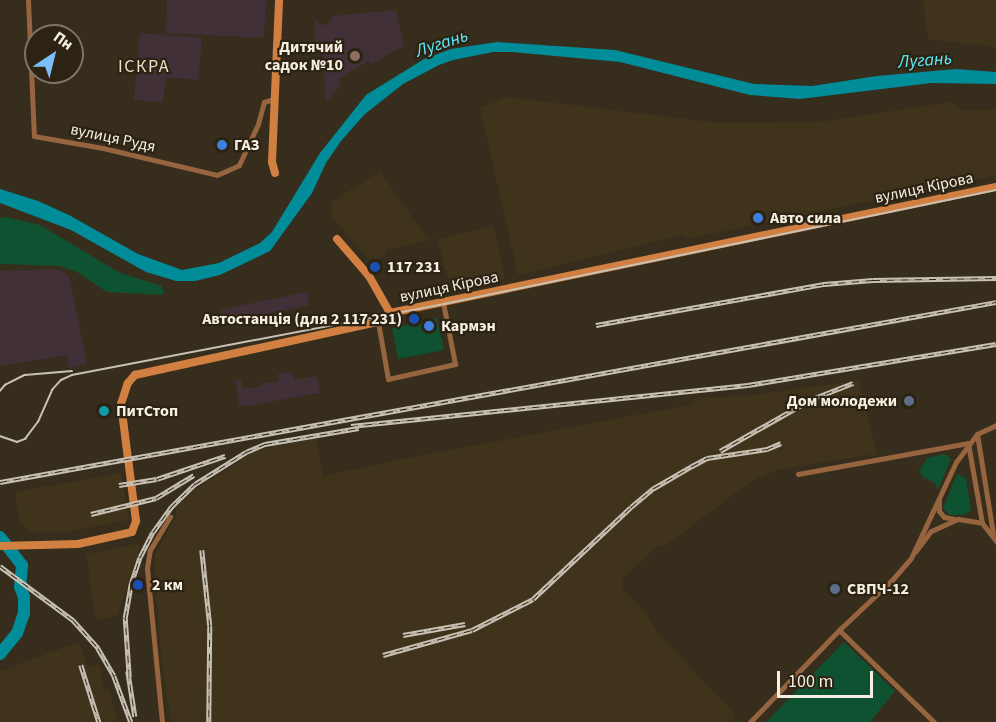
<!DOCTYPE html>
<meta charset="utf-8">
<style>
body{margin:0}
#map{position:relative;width:996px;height:722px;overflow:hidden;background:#362d1d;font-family:"Source Sans 3",sans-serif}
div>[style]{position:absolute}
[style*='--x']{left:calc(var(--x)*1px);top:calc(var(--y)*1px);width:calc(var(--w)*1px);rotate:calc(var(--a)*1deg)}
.built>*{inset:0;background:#3f331c}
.education>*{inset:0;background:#423038}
.green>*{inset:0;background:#0e5232}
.water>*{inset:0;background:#008c99}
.river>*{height:12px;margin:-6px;padding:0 6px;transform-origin:6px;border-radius:6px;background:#008c99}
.street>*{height:5px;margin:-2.5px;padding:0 2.5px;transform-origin:2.5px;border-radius:2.5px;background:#96643f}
.secondary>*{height:8px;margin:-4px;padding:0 4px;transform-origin:4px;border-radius:4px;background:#d18042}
.tram>*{height:1.5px;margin:-0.75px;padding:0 0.75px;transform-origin:0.75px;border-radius:0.75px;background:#c8c2b5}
.rail>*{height:4.5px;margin-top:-2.25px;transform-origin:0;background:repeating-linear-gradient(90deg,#2c2313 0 7px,#c8c2b5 0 14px);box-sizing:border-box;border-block:2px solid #c8c2b5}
.dots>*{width:16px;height:16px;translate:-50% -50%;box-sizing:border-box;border:3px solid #2c2313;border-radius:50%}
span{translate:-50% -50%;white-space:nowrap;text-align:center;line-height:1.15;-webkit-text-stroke:4.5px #2c2313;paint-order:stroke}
.poi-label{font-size:16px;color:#f5efe4;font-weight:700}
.right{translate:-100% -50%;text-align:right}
.left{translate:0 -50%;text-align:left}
.street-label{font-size:16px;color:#f5efe4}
.water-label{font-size:18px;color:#5becfe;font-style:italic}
.neighbourhood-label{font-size:18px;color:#e9dec9;letter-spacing:1.5px}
.north{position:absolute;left:24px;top:24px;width:60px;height:60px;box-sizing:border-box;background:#2c2313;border:2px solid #7c7567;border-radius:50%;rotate:35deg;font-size:16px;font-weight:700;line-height:24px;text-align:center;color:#f5efe4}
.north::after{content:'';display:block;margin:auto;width:21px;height:27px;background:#7cbef9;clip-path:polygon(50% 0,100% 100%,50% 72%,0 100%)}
.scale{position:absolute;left:777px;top:671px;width:96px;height:27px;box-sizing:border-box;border:3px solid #f5efe4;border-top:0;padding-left:8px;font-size:18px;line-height:21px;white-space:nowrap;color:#f5efe4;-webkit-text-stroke:4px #2c2313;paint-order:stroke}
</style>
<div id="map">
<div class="built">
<i style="clip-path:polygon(923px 0,996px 0,996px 47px,928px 39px)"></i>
<i style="clip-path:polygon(507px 97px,718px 123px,819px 122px,951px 102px,964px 111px,996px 109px,996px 175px,924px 192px,908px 193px,687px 239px,683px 235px,518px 275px,480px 108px)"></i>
<i style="clip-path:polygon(380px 171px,423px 233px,432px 240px,385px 250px,386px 256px,369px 260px,331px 216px,332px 202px)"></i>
<i style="clip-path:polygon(494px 226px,505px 279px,451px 289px,437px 239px)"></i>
<i style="clip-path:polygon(858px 380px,877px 454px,776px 470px,752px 481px,663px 547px,659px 544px,623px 579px,622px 588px,644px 610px,658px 633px,736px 715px,729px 722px,171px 722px,162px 665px,154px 566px,155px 554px,177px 515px,175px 509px,193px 491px,255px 451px,316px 438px,323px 476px,412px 457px,695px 404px,695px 398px,746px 396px)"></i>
<i style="clip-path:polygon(121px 473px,129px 520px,62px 533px,27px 531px,20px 522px,15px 492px)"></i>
<i style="clip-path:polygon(141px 543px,118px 615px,96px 620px,86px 554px)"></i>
<i style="clip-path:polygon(79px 642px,88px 667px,100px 665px,104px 690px,109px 690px,118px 722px,0 722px,0 671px)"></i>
</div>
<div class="education">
<i style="clip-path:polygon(167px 0,266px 0,264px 38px,166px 33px)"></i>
<i style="clip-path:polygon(396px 10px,404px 46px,371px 64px,368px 61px,338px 80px,341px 85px,326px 102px,323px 51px,315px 51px,315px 19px,323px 26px,332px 20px,332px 16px)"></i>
<i style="clip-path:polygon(140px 33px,202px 38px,198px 80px,166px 77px,163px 102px,134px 100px)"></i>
<i style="clip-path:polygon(57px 269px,69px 276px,87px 364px,69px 368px,67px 355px,0 366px,0 271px)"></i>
<i style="clip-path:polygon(307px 292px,309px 305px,222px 322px,219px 310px)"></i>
<i style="clip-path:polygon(292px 372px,294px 380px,317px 376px,320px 393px,240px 407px,235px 380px,241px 379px,243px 389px,262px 386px,261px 383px,279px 382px,278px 374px)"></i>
</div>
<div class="green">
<i style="clip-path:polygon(6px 217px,40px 225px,120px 273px,162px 286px,164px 295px,107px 292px,77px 272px,60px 266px,0 264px,0 218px)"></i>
<i style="clip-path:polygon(437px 318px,444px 350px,398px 359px,392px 328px)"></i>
<i style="clip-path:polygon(945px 454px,951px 459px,938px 490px,935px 483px,923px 477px,919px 471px,927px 458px)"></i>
<i style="clip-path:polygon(957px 474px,966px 478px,971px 510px,964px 515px,949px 515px,943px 508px)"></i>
<i style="clip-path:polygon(844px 642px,895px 691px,870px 722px,766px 722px)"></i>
</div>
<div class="water">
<i style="clip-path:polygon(497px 42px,615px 50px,754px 84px,812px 86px,877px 76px,956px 69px,996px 72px,996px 84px,931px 83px,800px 99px,750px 95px,620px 62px,512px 52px,493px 52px,453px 60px,439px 65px,403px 84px,365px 114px,341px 141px,326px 163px,312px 193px,270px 251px,220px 275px,195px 281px,176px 281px,146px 272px,71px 230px,0 203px,0 189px,38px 201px,69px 215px,138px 254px,182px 270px,219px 263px,260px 243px,272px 232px,320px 153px,366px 95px,424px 59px,451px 49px)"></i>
</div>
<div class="river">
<i style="--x:0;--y:537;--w:36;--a:52"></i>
<i style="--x:22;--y:565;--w:22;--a:95"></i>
<i style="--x:20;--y:587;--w:11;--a:68"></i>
<i style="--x:24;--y:597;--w:16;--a:90"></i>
<i style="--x:24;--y:613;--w:21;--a:109"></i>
<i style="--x:17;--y:633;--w:27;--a:129"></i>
</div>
<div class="street">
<i style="--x:28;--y:0;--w:136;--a:87.5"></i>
<i style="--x:34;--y:136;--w:70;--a:9.9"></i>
<i style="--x:103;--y:148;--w:117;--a:13.3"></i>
<i style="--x:217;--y:175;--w:24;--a:-24"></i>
<i style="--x:239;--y:165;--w:45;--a:-65.1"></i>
<i style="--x:258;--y:124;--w:23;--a:-75"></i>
<i style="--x:264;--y:102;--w:10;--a:-17"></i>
<i style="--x:378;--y:322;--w:58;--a:80"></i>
<i style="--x:388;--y:379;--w:69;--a:-12.6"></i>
<i style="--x:455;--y:364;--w:63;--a:-101"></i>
<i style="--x:977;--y:434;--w:101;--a:80.9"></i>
<i style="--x:798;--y:474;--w:173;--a:-10.3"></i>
<i style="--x:968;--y:443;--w:81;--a:80.1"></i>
<i style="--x:939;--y:500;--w:11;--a:90"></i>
<i style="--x:939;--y:511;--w:8;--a:50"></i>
<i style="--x:944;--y:517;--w:10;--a:11"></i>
<i style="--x:915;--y:552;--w:26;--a:-53"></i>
<i style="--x:931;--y:531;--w:30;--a:-24"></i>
<i style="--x:958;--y:519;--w:24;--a:9"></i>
<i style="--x:982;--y:523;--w:23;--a:52"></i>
<i style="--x:839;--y:630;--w:132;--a:44.1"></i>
<i style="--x:162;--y:722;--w:155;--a:-95.6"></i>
<i style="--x:147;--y:568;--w:18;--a:-81"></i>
<i style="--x:150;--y:550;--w:39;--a:-59"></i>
<i style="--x:750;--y:722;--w:128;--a:-45.9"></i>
<i style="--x:839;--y:630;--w:73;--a:-43.3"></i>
<i style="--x:892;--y:580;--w:29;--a:-49"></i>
<i style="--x:911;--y:558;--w:106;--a:-64.9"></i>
<i style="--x:956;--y:462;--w:35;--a:-53"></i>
<i style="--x:977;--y:434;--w:21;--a:-25"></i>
</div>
<div class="secondary">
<i style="--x:275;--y:173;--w:11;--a:-105"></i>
<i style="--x:272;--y:162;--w:162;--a:-87.5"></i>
<i style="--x:337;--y:239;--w:49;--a:49.1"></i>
<i style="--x:369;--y:276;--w:43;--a:60.4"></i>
<i style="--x:0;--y:546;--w:78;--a:-1.5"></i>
<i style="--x:78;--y:544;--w:55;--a:-12.5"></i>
<i style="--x:132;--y:532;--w:12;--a:-70"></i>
<i style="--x:136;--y:521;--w:118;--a:-97.3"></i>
<i style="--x:121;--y:404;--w:22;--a:-72"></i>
<i style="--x:128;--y:383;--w:11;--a:-49"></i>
<i style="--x:135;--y:375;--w:249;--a:-12.3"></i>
<i style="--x:378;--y:322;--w:15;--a:-37"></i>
<i style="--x:390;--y:313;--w:619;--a:-11.75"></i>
</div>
<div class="tram">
<i style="--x:0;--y:391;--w:8;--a:-50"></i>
<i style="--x:5;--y:385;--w:22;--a:-27"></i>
<i style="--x:25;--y:375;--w:47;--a:-4.9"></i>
<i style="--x:0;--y:436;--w:18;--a:19"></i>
<i style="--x:17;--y:442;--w:9;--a:-21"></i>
<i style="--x:25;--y:439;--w:21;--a:-53"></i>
<i style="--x:38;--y:422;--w:35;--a:-66"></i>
<i style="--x:52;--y:390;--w:13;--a:-48"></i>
<i style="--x:61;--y:380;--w:12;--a:-24"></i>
<i style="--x:72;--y:375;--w:379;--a:-10.8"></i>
<i style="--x:444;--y:304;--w:564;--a:-11.67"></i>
</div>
<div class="rail">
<i style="--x:596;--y:325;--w:232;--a:-10.2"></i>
<i style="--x:824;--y:284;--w:49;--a:-4.7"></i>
<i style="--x:873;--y:280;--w:123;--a:-0.9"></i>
<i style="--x:351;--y:426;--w:399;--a:-5.9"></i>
<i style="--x:748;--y:385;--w:251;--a:-9.4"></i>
<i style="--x:720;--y:451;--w:106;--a:-29.5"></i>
<i style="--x:812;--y:399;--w:44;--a:-21.3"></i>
<i style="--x:0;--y:482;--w:1012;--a:-10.24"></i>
<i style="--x:119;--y:485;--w:38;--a:-9"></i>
<i style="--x:157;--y:479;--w:72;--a:-18.7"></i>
<i style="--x:91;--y:514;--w:67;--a:-13.8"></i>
<i style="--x:156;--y:498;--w:44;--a:-31.2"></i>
<i style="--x:202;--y:550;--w:76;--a:84"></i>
<i style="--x:210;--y:626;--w:96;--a:90.6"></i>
<i style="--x:0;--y:566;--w:91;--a:36.5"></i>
<i style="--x:73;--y:620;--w:38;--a:48"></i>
<i style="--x:98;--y:648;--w:32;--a:60"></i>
<i style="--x:114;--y:676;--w:49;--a:69.7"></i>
<i style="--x:403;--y:635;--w:63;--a:-10.1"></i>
<i style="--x:383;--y:655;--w:92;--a:-15.7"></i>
<i style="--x:472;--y:630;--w:68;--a:-26.9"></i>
<i style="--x:533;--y:599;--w:134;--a:-43.2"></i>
<i style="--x:631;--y:507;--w:30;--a:-40"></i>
<i style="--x:654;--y:488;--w:44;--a:-30.1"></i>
<i style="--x:692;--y:466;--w:17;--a:-28"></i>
<i style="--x:707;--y:458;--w:61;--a:-8.5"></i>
<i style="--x:767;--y:449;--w:15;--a:-23"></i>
<i style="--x:81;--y:665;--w:60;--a:72.5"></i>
<i style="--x:128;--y:671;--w:46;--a:81.2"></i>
<i style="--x:129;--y:677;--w:59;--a:-93.9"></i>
<i style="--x:125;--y:618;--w:35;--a:-80"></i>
<i style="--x:131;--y:584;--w:28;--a:-72"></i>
<i style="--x:140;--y:557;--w:28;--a:-63"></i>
<i style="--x:153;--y:532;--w:31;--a:-54"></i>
<i style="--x:171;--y:507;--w:33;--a:-44"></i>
<i style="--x:195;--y:484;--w:60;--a:-32.1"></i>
<i style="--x:246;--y:452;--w:21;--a:-23"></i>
<i style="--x:265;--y:444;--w:95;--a:-9.7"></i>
</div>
<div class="dots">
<i style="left:355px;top:56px;background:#8d6e63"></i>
<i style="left:222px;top:145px;background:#3f7fe0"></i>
<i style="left:758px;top:218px;background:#3f7fe0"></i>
<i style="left:375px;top:267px;background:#1a4fb4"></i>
<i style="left:414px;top:319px;background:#1a4fb4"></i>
<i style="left:429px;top:326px;background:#3f7fe0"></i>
<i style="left:909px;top:401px;background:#5c6f8a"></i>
<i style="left:104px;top:411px;background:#0f9aa8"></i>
<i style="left:138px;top:585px;background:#1a4fb4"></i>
<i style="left:835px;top:589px;background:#5c6f8a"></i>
</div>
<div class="poi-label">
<span class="right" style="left:343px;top:56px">Дитячий<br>садок №10</span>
<span class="left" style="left:234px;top:145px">ГАЗ</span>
<span class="left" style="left:770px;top:218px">Авто сила</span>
<span class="left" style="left:387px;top:267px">117 231</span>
<span class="right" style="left:402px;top:319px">Автостанція (для 2 117 231)</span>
<span class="left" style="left:441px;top:326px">Кармэн</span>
<span class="right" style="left:897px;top:401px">Дом молодежи</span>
<span class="left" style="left:116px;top:411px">ПитСтоп</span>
<span class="left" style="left:152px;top:585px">2 км</span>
<span class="left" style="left:847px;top:589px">СВПЧ-12</span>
</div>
<div class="street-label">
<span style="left:113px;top:138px;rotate:12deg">вулиця Рудя</span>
<span style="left:924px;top:188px;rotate:-12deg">вулиця Кірова</span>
<span style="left:449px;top:287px;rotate:-12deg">вулиця Кірова</span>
</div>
<div class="water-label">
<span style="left:442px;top:44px;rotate:-18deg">Лугань</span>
<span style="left:925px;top:61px;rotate:-4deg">Лугань</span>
</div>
<div class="neighbourhood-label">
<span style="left:144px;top:67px">ІСКРА</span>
</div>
<div class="north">Пн</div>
<div class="scale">100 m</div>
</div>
